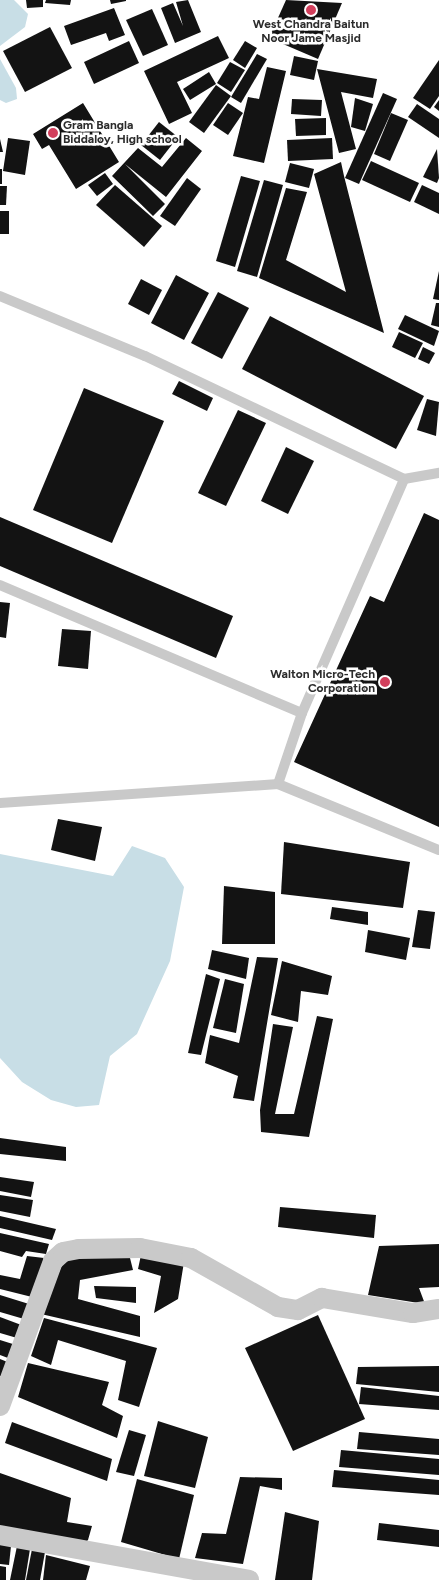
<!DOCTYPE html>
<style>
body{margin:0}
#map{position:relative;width:439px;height:1580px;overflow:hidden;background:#fff;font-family:Figtree,sans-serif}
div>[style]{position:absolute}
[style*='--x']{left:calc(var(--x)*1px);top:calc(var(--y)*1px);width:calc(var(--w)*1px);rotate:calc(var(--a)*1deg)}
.water>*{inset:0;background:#c8dee6}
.building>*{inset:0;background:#131313}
.service>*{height:10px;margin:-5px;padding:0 5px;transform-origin:5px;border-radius:5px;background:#c9c9c9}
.minor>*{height:20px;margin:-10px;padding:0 10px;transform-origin:10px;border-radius:10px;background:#c9c9c9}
.dots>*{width:14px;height:14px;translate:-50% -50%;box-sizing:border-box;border:2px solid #fff;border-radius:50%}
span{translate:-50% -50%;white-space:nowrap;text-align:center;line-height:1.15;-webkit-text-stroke:5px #fff;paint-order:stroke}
.poi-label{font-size:12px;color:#2c2c2c;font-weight:700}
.left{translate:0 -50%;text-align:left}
.right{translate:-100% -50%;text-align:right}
</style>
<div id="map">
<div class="water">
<i style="clip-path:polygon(0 0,14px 0,28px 14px,25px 27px,0 46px)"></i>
<i style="clip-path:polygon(0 59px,16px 88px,17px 99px,6px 103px,0 100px)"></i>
<i style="clip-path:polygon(132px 846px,165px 858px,184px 887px,170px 961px,137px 1034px,110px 1056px,99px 1105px,76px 1107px,51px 1100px,22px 1082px,0 1058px,0 854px,113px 876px)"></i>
</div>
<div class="building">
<i style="clip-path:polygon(26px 0,43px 0,43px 7px,27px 8px)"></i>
<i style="clip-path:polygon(46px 0,71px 0,70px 5px,45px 3px)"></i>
<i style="clip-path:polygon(110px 0,126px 0,126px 1px,111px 4px)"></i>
<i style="clip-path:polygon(188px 0,201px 32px,175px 43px,161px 8px,173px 3px,183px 26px,176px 2px)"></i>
<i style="clip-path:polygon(286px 0,342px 3px,318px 59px,269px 38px)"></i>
<i style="clip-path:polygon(114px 8px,125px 35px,109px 41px,106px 33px,71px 45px,64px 26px)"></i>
<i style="clip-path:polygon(152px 9px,168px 45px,143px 56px,126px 20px)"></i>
<i style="clip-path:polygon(50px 27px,72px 68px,25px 92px,3px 51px)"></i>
<i style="clip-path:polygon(218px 36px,229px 58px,177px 82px,192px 113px,169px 124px,144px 71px)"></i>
<i style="clip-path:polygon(129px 41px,139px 63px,94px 84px,84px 62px)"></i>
<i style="clip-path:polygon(245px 41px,257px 48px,245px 68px,233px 60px)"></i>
<i style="clip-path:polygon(257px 54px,267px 59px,241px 103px,231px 97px)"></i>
<i style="clip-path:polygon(294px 56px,318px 61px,314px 80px,290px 75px)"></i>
<i style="clip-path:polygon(439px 60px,439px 96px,430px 109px,413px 98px)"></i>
<i style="clip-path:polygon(230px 62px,245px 70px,231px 92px,217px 83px)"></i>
<i style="clip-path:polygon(267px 67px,286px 71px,264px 163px,233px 156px,248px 97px,259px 99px)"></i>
<i style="clip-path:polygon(317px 69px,377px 79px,373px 98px,341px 92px,356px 149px,339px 153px)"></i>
<i style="clip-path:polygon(209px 72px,216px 84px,190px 100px,183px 89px)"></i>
<i style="clip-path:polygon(216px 85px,231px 96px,204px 133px,189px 122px)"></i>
<i style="clip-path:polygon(383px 93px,397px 99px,359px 184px,345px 178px)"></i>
<i style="clip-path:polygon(355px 98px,373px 104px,365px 131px,351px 127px)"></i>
<i style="clip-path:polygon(292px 99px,322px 100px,321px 116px,291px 114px)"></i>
<i style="clip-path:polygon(439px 100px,439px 111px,434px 107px)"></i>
<i style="clip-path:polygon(83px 103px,119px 162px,76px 189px,49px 145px,42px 149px,33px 134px)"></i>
<i style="clip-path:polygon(228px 103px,243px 113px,228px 135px,213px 125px)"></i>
<i style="clip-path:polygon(417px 104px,439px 119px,439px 138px,408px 117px)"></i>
<i style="clip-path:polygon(391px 113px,408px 120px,390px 161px,374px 154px)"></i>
<i style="clip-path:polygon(326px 118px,326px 135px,296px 136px,295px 119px)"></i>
<i style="clip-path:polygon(159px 122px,178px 137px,160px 160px,141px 145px)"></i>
<i style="clip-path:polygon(8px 138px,30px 141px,25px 175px,3px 171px)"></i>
<i style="clip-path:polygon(186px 138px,202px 151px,166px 197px,125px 164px,165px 204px,153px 216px,112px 176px,138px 148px,162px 167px)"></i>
<i style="clip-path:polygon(332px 138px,333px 159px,288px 161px,287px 140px)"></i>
<i style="clip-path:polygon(0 139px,3px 152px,0 152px)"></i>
<i style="clip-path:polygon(437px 149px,439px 178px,437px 183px,423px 177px)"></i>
<i style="clip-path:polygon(371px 161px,419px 183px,410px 202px,362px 180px)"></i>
<i style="clip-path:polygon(341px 162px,344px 176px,384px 333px,259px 278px,286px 188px,307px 192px,286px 260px,346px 292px,314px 174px)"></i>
<i style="clip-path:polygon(290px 163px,314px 169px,309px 188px,285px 182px)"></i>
<i style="clip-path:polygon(0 169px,2px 169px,2px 184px,0 184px)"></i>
<i style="clip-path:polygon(105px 173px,113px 184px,97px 196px,88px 185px)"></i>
<i style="clip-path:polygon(241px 176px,260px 181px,235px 267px,216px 261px)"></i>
<i style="clip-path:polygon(187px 178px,201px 189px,175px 226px,160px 216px)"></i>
<i style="clip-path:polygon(264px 180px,283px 185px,257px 277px,237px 271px)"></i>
<i style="clip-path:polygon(115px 185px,162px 226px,144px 247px,96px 205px)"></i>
<i style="clip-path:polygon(422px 185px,439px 193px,439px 214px,414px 202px)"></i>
<i style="clip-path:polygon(0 186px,7px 186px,6px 205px,0 205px)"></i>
<i style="clip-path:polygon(0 211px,9px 211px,9px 234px,0 234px)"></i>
<i style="clip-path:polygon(439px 271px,439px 300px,433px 299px)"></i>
<i style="clip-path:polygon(176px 275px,209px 293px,184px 340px,151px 323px)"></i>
<i style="clip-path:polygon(141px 279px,162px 290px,149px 315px,128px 304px)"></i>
<i style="clip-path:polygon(218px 292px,249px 308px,222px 359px,191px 343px)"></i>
<i style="clip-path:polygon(436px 303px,439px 303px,439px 327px,431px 325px)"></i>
<i style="clip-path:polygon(405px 315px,439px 331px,434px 346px,398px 329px)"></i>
<i style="clip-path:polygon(270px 316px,424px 396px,396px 449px,242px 369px)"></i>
<i style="clip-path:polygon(399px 332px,423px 343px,415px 358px,392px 347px)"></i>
<i style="clip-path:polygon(423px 347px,435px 353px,429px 364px,418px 359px)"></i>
<i style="clip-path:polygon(179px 381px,213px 398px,207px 411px,172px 394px)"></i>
<i style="clip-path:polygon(84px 388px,164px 421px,112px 543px,33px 510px)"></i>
<i style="clip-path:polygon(427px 399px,439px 402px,436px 436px,417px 430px)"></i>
<i style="clip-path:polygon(238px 410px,266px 423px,226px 506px,198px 493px)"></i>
<i style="clip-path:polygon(286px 447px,314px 461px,288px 514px,261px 501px)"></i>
<i style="clip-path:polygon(424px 513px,439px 520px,439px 827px,294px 762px,370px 596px,384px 602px)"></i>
<i style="clip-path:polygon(0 517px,233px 616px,216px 658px,0 566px)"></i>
<i style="clip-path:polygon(0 602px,10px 603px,6px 638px,0 637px)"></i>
<i style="clip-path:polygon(62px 629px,91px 631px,88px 669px,58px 666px)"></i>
<i style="clip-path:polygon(58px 819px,102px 827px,95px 861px,51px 850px)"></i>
<i style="clip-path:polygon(284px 842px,410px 862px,403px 908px,281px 894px)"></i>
<i style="clip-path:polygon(224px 886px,275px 892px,275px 944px,222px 944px)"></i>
<i style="clip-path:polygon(332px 907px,368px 912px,368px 925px,330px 919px)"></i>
<i style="clip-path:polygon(418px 910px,435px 912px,430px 949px,412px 947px)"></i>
<i style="clip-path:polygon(368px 930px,410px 938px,406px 960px,365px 952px)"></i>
<i style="clip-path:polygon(212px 950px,249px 958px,246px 979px,208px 969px)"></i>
<i style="clip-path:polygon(257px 957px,278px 958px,254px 1101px,233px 1098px,238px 1076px,205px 1063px,210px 1035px,239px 1043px)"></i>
<i style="clip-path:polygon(282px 961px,332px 976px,328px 995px,301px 991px,298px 1022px,271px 1015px)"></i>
<i style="clip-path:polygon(206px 974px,220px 979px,201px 1055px,188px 1053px)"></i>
<i style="clip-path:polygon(225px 979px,244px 984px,236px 1033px,213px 1028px)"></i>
<i style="clip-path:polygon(317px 1016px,333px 1019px,309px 1137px,261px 1132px,260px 1110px,273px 1024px,293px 1027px,275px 1114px,294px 1114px)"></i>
<i style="clip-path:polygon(0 1138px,66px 1147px,66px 1161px,0 1154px)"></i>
<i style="clip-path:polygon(0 1177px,34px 1182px,31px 1197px,0 1191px)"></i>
<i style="clip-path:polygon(0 1195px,33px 1200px,30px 1217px,0 1211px)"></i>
<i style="clip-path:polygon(280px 1207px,376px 1215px,374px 1238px,278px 1227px)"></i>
<i style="clip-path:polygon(0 1216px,56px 1229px,52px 1240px,0 1228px)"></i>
<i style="clip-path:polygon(0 1233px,49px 1244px,46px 1254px,26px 1251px,22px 1257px,0 1251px)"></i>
<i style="clip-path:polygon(439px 1244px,439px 1287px,419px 1288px,425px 1304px,368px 1295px,379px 1246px)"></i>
<i style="clip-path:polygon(129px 1254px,133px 1270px,80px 1280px,78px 1299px,140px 1316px,140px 1337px,41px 1314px,65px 1258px)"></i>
<i style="clip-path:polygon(141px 1255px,184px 1262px,178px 1299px,154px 1313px,161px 1276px,138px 1269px)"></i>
<i style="clip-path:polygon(27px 1256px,44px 1258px,32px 1297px,0 1289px,0 1275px,20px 1279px)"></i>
<i style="clip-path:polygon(94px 1286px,136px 1287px,136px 1303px,96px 1298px)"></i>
<i style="clip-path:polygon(0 1295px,29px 1304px,24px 1319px,0 1312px)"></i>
<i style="clip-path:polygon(318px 1315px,365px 1419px,293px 1451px,245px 1348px)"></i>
<i style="clip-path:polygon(0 1317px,24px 1326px,17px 1338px,0 1333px)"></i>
<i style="clip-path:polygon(44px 1318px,157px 1348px,139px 1407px,118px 1400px,126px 1361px,58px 1340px,51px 1365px,31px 1356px)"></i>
<i style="clip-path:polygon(0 1340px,16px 1345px,8px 1358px,0 1355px)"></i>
<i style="clip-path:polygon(0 1359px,10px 1363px,3px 1377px,0 1376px)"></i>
<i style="clip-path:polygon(28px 1363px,109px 1382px,102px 1405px,123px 1416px,117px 1438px,18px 1397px)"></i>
<i style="clip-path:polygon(439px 1366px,439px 1392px,356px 1384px,358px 1367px)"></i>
<i style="clip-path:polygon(361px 1387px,439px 1396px,439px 1410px,359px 1404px)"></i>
<i style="clip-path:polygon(158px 1421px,208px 1437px,195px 1488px,144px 1476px)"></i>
<i style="clip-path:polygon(12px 1422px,112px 1459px,107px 1481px,5px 1443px)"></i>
<i style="clip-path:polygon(129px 1430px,146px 1435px,134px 1476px,116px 1472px)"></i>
<i style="clip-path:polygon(359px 1432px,439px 1439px,439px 1455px,357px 1449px)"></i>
<i style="clip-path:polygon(341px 1450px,439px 1459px,439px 1475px,339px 1467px)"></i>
<i style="clip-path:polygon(334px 1470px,439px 1480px,439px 1495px,332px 1487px)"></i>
<i style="clip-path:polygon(0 1473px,71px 1498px,67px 1522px,92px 1526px,88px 1540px,84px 1544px,0 1527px)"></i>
<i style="clip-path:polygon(240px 1477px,282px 1478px,282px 1490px,260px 1486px,243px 1564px,195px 1558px,202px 1533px,226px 1534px)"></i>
<i style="clip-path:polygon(137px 1479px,194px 1495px,179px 1559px,121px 1542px)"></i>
<i style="clip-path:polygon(285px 1512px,319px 1521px,312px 1580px,275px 1580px)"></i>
<i style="clip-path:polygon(379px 1523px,439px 1530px,439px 1547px,377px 1540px)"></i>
<i style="clip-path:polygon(0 1544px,11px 1546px,9px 1565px,0 1564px)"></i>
<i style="clip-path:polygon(17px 1546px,30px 1549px,25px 1580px,10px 1580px)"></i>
<i style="clip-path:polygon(32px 1549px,45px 1552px,40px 1580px,26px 1580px)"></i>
<i style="clip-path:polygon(46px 1555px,90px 1566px,86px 1580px,43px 1580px)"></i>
<i style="clip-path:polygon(0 1566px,6px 1567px,6px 1580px,0 1580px)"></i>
</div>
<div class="service">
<i style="--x:0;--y:296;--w:157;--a:22.5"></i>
<i style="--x:145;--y:356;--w:287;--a:25.4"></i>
<i style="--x:0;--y:585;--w:328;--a:23"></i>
<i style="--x:278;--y:784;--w:75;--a:-71.3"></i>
<i style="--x:302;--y:713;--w:255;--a:-66.4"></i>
<i style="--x:404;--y:479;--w:36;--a:-10"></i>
<i style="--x:0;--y:803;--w:279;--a:-3.9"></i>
<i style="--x:278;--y:784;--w:174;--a:22.3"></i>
</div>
<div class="minor">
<i style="--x:0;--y:1406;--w:154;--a:-69.9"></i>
<i style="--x:53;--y:1261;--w:13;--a:-42"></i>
<i style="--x:63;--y:1252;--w:16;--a:-11"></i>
<i style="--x:79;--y:1249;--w:61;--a:-0.9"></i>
<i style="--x:140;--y:1248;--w:52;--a:11.1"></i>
<i style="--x:191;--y:1258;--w:100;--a:29.4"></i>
<i style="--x:278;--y:1307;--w:20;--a:9"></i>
<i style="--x:298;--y:1310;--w:27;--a:-27"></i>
<i style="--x:322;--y:1298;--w:92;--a:9.4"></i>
<i style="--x:413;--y:1313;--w:26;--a:-9"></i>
<i style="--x:0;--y:1535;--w:253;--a:10.2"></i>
</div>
<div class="dots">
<i style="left:311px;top:10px;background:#d23f5c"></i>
<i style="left:53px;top:133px;background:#d23f5c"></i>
<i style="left:385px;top:682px;background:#d23f5c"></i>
</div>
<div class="poi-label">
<span style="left:311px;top:32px">West Chandra Baitun<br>Noor Jame Masjid</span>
<span class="left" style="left:63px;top:133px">Gram Bangla<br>Biddaloy, High school</span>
<span class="right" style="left:375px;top:682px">Walton Micro-Tech<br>Corporation</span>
</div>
</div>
